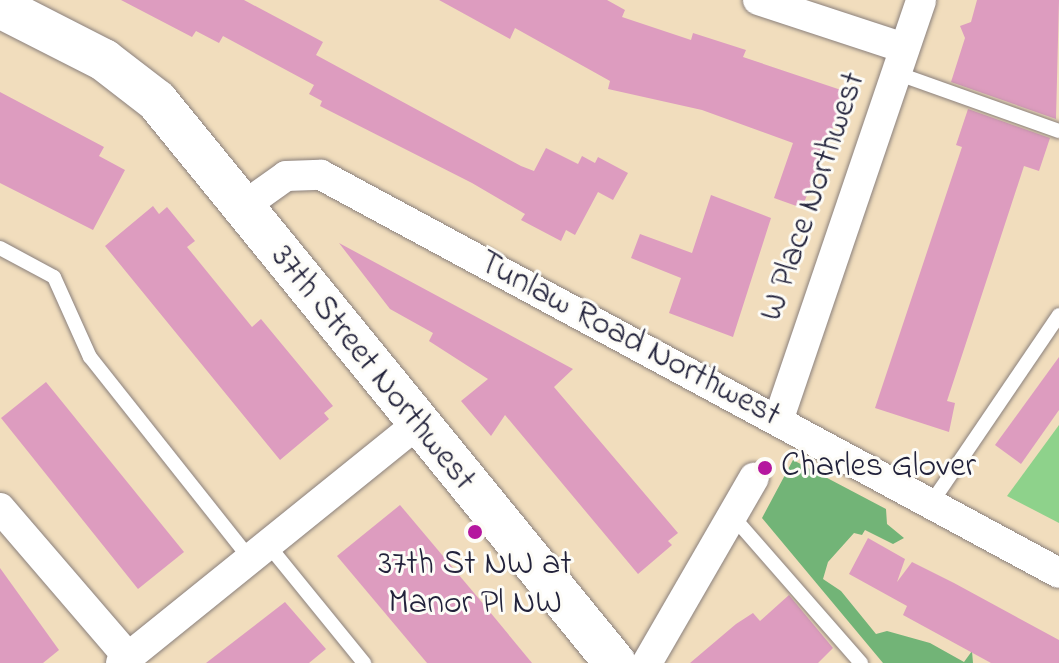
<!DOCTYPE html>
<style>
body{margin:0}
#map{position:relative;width:1059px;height:663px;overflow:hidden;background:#f1ddbd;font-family:"Indie Flower",sans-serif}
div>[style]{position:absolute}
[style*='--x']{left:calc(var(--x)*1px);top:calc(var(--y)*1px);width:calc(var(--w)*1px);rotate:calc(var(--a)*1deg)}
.green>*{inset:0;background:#8ed28b}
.forest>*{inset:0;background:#72b477}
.building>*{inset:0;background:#dd9cbf}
.roads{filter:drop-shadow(0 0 2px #8a807c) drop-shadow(0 0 2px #8a807c)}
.lane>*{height:14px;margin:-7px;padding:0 7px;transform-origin:7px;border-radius:7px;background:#fff}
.street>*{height:30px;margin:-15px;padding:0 15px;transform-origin:15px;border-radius:15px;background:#fff}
.secondary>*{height:42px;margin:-21px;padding:0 21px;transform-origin:21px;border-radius:21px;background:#fff}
.dots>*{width:22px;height:22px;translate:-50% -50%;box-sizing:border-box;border:4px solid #fdfcf7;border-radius:50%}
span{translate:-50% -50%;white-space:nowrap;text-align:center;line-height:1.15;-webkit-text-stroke:6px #fdfcf7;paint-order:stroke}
.street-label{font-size:34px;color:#22223b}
.poi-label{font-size:34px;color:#22223b}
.left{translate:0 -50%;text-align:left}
</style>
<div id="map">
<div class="green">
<i style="clip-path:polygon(1059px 425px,1059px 523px,1007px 496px)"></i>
</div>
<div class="forest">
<i style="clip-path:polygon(793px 460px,886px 509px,887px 524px,904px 538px,893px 544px,865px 530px,862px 535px,854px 533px,828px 562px,823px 579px,841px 591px,876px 634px,887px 631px,930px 643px,964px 662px,972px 651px,973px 663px,883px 663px,762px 518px)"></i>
</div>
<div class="building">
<i style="clip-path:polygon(121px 0,244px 0,323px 42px,316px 55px,521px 166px,534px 171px,546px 148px,578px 164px,582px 156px,595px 163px,598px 157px,628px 173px,613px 200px,598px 192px,575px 235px,566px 230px,561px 241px,521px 220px,525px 214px,472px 183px,320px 106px,322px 101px,309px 94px,314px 85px,223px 36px,219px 43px,196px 31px,192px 37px)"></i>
<i style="clip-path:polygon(439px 0,607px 0,625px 10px,622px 17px,691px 40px,693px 33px,746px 50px,743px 57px,847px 92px,802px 208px,774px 198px,793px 143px,702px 110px,608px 89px,610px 81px,515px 28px,510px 39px)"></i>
<i style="clip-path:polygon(977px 0,1059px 0,1056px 119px,951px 82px,965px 38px,960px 26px,971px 22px)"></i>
<i style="clip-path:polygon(0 92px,104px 147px,99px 156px,125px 170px,93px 230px,0 183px)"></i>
<i style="clip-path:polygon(968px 109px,1050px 138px,1039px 171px,1024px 166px,947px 401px,955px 403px,949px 432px,875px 408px,962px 147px,956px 145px)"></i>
<i style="clip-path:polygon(711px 195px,771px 218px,733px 337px,669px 313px,681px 278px,631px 258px,640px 234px,692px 253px)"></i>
<i style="clip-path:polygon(153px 206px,159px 214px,167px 207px,195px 241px,187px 247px,252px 327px,261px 319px,333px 406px,324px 413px,329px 419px,280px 460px,105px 246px)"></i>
<i style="clip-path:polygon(339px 243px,573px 369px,554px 387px,678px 533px,668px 541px,672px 545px,638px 574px,505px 415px,491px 436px,461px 401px,488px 379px,429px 341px,433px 333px,390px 309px)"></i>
<i style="clip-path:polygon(1059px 357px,1059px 410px,1021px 464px,995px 445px)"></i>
<i style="clip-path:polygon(46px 382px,184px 552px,138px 589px,1px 418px)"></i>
<i style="clip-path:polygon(400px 505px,480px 600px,532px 663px,427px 663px,337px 556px)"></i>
<i style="clip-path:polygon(868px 538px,905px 559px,897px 582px,912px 562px,954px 583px,1059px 640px,1059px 663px,991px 663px,903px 615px,907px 606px,849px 574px)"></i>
<i style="clip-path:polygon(0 568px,59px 650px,43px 663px,0 663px)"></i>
<i style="clip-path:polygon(789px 595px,833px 648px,818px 663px,690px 663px,736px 624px,753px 613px,760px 621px)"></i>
<i style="clip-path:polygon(285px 602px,326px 649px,309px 663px,206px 663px)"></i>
</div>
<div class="roads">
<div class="lane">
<i style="--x:896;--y:73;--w:173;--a:19.6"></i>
<i style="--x:0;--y:248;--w:61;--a:28.2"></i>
<i style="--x:54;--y:277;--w:88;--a:65.8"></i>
<i style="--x:90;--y:357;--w:259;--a:51.6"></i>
<i style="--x:932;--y:502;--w:226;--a:-55.8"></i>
<i style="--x:734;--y:518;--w:193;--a:48.8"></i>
<i style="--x:269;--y:546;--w:151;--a:50.9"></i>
</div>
<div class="street">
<i style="--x:758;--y:0;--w:154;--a:18.2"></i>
<i style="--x:241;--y:208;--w:55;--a:-35.4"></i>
<i style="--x:286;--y:176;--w:35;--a:-2"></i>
<i style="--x:321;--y:175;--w:838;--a:28.34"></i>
<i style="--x:779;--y:418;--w:441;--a:-71.2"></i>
<i style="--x:0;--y:508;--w:196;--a:49.3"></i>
<i style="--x:121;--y:663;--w:380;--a:-38.9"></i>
<i style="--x:647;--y:663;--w:214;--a:-60"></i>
</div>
<div class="secondary">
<i style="--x:0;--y:7;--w:117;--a:27"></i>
<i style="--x:104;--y:60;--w:67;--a:37.7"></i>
<i style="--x:157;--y:101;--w:725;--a:50.82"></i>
</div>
</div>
<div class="dots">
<i style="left:765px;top:468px;background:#b5179e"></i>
<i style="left:475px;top:532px;background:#b5179e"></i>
</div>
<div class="street-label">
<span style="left:814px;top:197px;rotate:-71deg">W Place Northwest</span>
<span style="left:629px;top:340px;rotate:28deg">Tunlaw Road Northwest</span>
<span style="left:372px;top:369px;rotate:51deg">37th Street Northwest</span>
</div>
<div class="poi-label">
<span class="left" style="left:781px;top:468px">Charles Glover</span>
<span style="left:475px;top:585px">37th St NW at<br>Manor Pl NW</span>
</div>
</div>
